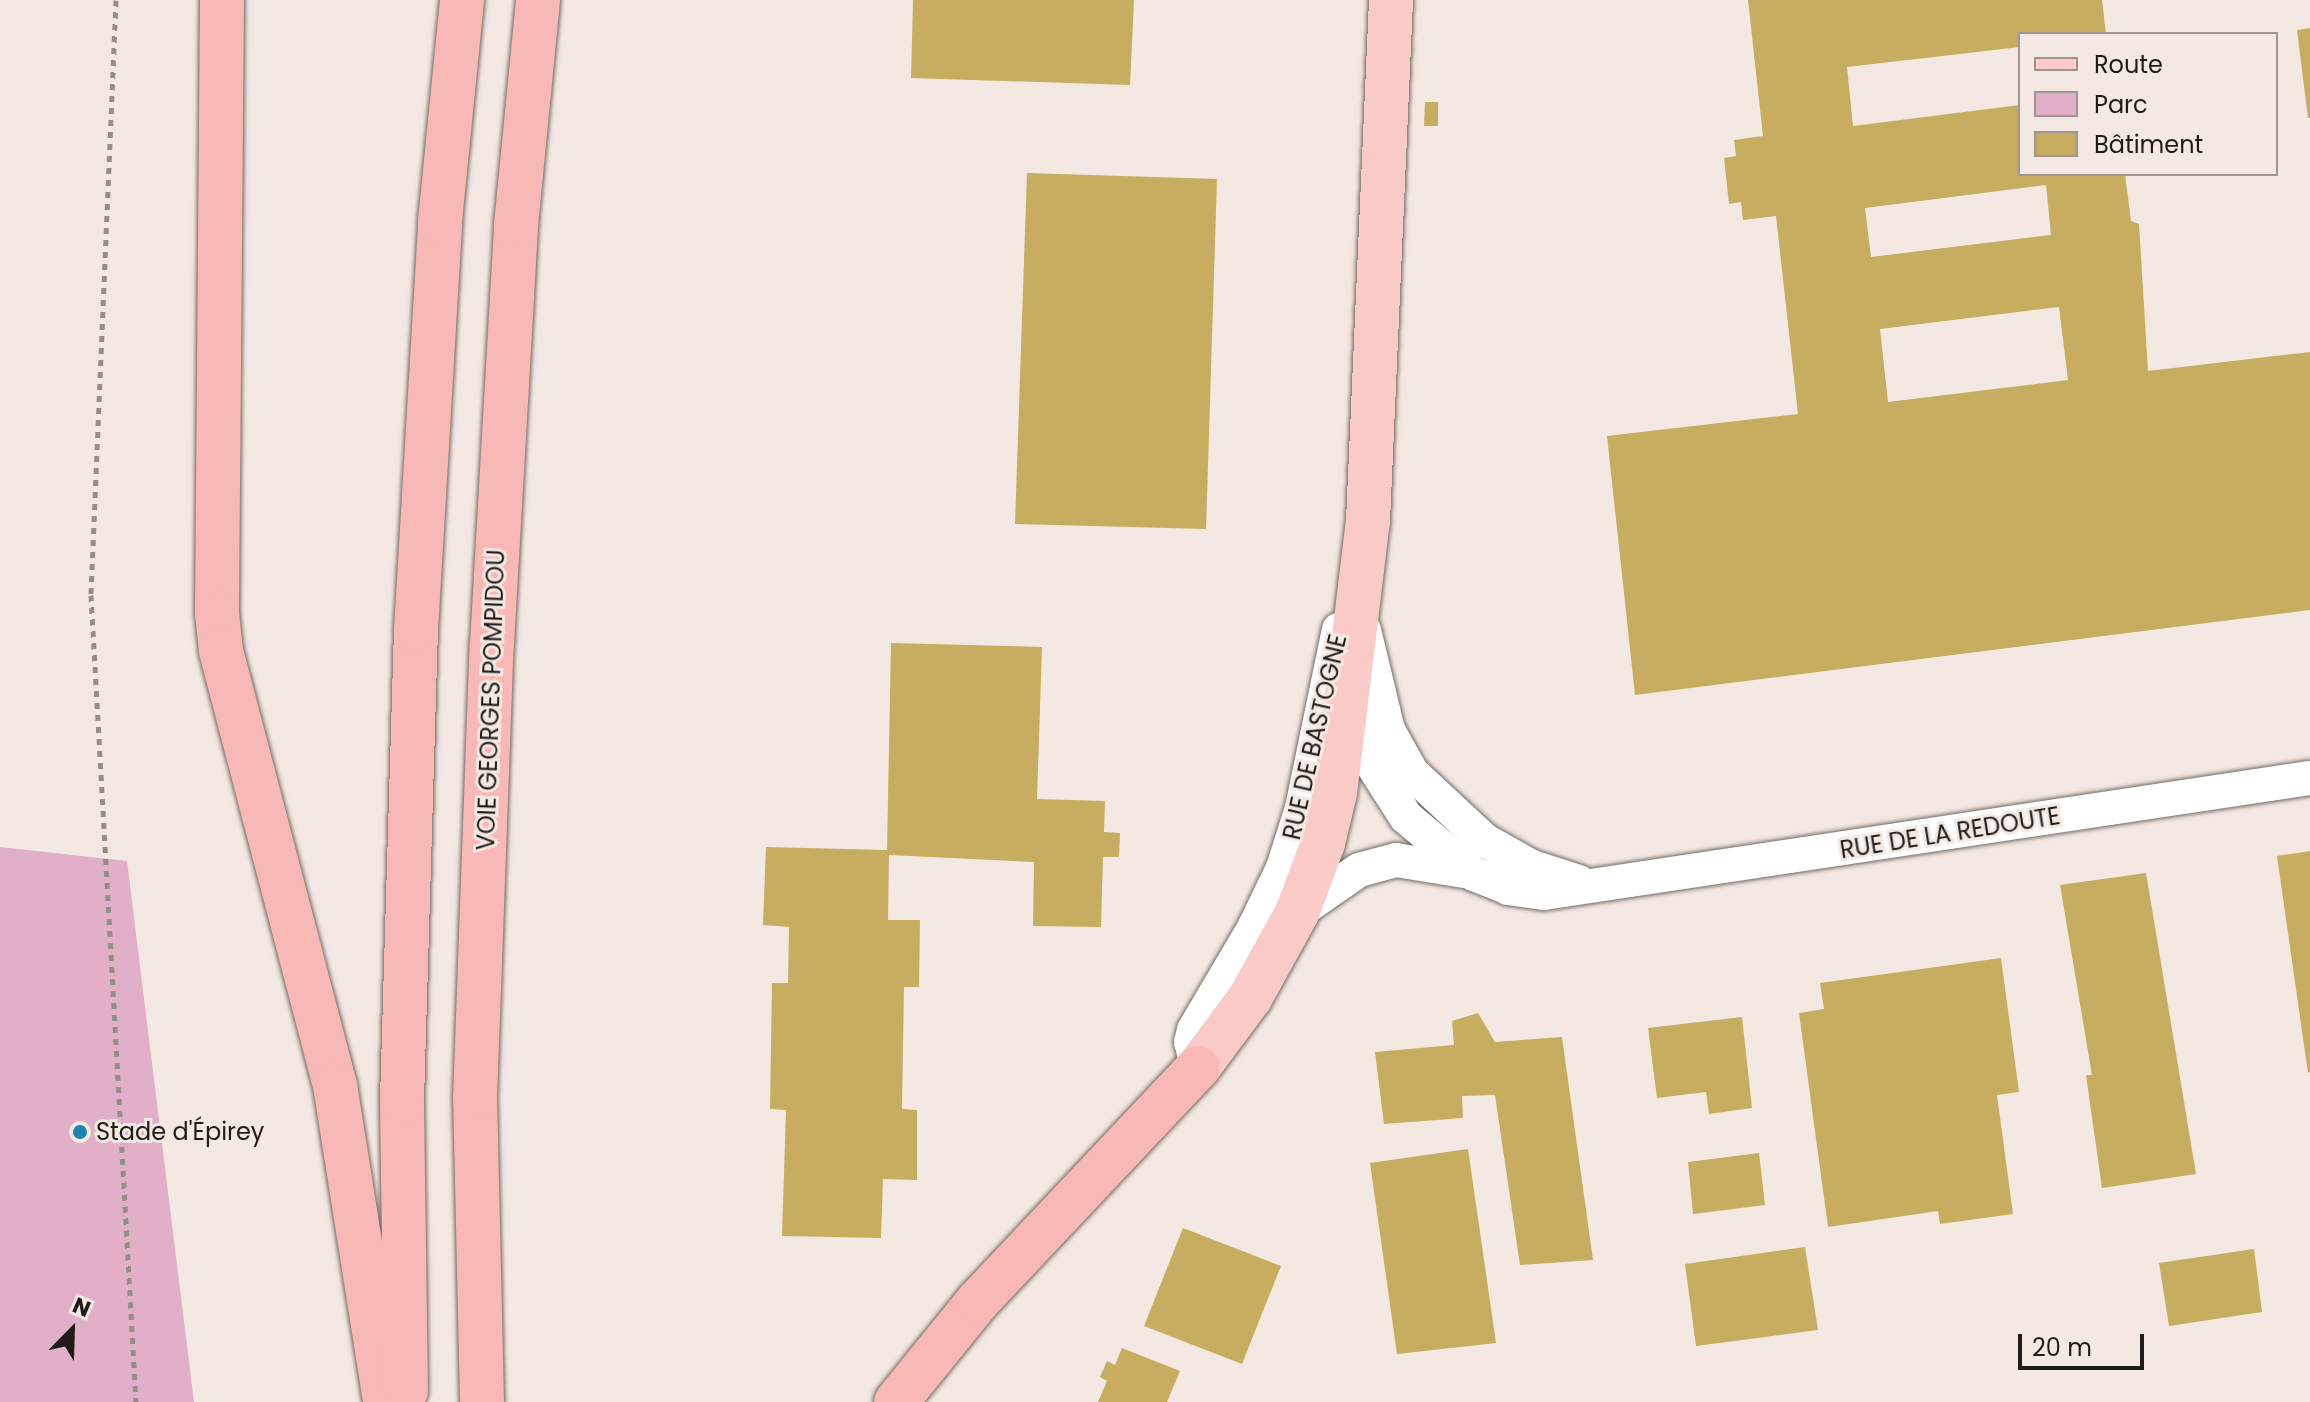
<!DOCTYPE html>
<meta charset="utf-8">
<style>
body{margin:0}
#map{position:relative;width:2310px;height:1402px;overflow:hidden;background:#f4e9e2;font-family:Poppins,sans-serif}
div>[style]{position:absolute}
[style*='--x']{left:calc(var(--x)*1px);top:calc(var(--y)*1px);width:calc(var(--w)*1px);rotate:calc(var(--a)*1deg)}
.green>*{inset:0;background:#e1afc8}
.building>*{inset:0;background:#c6ad5f}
.path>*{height:5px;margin-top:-2.5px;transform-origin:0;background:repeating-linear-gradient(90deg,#958e88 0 6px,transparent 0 12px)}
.roads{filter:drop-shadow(0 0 2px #746a64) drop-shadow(0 0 2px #746a64)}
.minor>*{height:34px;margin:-17px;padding:0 17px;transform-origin:17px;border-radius:17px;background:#fff}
.primary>*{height:44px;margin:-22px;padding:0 22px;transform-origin:22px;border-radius:22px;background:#facac8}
.trunk>*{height:44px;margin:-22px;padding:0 22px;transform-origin:22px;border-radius:22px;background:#f8b8b6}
.dots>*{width:22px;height:22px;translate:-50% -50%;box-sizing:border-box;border:4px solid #f4e9e2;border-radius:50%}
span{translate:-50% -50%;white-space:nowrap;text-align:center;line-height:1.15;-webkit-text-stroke:6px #f4e9e2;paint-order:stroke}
.street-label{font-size:24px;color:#1e1b18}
.poi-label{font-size:24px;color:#1e1b18}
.left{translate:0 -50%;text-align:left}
.legend{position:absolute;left:2018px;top:32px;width:260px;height:144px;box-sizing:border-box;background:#f4e9e2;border:2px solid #9e9791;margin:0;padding:10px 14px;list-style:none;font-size:24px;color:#1e1b18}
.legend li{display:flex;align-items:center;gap:16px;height:40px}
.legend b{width:40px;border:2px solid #9e9791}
.north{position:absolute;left:32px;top:1290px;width:80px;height:80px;-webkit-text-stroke:6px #f4e9e2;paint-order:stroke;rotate:23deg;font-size:22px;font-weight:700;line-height:32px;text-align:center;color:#1e1b18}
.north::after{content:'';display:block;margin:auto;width:28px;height:36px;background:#1e1b18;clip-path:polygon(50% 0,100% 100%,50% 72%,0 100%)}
.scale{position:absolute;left:2018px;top:1334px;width:126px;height:36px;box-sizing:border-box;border:4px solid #1e1b18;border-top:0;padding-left:10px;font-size:24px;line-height:28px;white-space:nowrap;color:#1e1b18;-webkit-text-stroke:6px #f4e9e2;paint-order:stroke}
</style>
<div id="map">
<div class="green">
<i style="clip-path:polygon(0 847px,127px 861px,194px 1402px,0 1402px)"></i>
</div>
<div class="building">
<i style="clip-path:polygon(913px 0,1134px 0,1130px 85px,911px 78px)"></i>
<i style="clip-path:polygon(evenodd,1748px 0,2102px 0,2106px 34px,2020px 34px,2020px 47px,1847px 67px,1853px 126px,2020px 105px,2020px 174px,2125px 174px,2131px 221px,2139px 224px,2148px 371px,2310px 352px,2310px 610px,1635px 695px,1607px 436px,1798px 414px,1776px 216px,1743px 220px,1741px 202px,1729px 204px,1724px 158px,1736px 156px,1734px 140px,1763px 136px,1748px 0,2046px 185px,2051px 235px,1871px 257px,1865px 208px,2046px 185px,1748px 0,2059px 307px,2068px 380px,1888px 402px,1880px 329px,2059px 307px)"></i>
<i style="clip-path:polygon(2310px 28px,2310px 118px,2308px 118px,2297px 30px)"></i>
<i style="clip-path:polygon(1425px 102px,1438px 102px,1438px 126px,1424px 126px)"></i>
<i style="clip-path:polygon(1027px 173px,1217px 179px,1206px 529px,1015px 524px)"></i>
<i style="clip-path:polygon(891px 643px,1042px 647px,1037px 799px,1105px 801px,1104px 832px,1120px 833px,1119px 857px,1103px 857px,1101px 927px,1033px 926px,1034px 862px,889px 855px,888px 920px,920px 920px,919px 987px,904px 987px,902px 1109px,917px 1110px,917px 1180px,883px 1179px,881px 1238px,782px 1236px,786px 1110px,770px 1109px,772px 983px,788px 983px,789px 927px,763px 925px,766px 847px,887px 850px)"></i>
<i style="clip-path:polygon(2310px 851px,2310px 1072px,2308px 1073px,2277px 856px)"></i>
<i style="clip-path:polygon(2146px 873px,2196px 1174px,2102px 1188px,2086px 1075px,2092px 1075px,2060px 885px)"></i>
<i style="clip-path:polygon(2001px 958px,2019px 1092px,1997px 1095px,2013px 1214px,1940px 1224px,1938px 1211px,1828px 1227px,1799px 1013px,1824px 1009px,1820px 983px)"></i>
<i style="clip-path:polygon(1478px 1013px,1495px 1042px,1562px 1037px,1593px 1260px,1520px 1265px,1495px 1095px,1462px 1096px,1463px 1118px,1384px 1124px,1375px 1052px,1454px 1045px,1452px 1021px)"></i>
<i style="clip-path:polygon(1742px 1017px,1752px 1108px,1709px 1114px,1706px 1092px,1657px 1098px,1648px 1028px)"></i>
<i style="clip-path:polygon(1468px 1149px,1496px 1343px,1397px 1354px,1370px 1163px)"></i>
<i style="clip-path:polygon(1759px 1153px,1765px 1205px,1693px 1214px,1688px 1162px)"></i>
<i style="clip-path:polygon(1183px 1228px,1281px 1266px,1242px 1364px,1144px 1326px)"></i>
<i style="clip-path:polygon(1805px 1247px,1818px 1330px,1696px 1346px,1685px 1264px)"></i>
<i style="clip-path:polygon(2254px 1249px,2262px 1312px,2169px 1326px,2159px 1263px)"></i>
<i style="clip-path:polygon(1122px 1348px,1180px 1371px,1167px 1402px,1098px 1402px,1107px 1381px,1100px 1377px,1107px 1361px,1115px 1365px)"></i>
</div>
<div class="path">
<i style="--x:116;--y:0;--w:596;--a:92.41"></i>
<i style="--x:91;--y:595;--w:808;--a:86.81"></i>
</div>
<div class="roads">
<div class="minor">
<i style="--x:1364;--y:630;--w:103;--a:76.5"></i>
<i style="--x:1388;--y:730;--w:49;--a:60.8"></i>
<i style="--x:1412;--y:773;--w:98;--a:42.9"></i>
<i style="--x:1484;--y:840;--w:55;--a:29.4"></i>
<i style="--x:1532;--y:867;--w:49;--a:17.7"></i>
<i style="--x:1346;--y:703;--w:53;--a:69.2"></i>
<i style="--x:1365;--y:753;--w:76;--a:57.4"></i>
<i style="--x:1406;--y:817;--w:89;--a:40"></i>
<i style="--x:1474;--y:874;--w:37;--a:22"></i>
<i style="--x:1508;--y:888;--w:36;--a:8"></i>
<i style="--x:1544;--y:893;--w:775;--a:-8.54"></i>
<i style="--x:1297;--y:913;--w:75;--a:-34.7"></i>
<i style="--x:1359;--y:870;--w:38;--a:-15"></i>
<i style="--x:1396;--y:860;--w:69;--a:9.2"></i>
<i style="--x:1198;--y:1068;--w:27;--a:-105"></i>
<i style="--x:1191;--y:1042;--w:12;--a:-76"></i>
<i style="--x:1194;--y:1030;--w:118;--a:-59.5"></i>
<i style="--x:1254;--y:928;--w:67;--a:-64.2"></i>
<i style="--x:1283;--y:868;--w:63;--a:-72.4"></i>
<i style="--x:1302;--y:808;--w:182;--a:-78.3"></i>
</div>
<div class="primary">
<i style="--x:1198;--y:1068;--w:87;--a:-53.4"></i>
<i style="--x:1250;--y:998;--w:97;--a:-61.1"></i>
<i style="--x:1297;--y:913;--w:75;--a:-69.6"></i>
<i style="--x:1323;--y:843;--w:51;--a:-76.5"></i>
<i style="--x:1335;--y:793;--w:274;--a:-83.1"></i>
<i style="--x:1368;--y:521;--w:522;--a:-87.47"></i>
</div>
<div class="trunk">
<i style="--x:222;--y:0;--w:613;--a:90.47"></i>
<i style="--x:217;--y:613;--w:38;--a:84"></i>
<i style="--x:221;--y:651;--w:449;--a:75.3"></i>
<i style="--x:335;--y:1085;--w:321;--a:81"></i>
<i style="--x:406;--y:1391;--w:291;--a:-90.8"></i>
<i style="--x:402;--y:1100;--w:470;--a:-88.3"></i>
<i style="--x:416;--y:630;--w:410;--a:-86.6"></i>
<i style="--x:440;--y:221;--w:222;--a:-84.3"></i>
<i style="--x:482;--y:1402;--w:304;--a:-91.3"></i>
<i style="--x:475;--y:1098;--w:454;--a:-87.9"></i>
<i style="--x:492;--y:644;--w:420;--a:-86.7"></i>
<i style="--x:516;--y:225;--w:226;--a:-84.4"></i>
<i style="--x:896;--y:1402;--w:132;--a:-50.9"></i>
<i style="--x:979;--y:1300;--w:319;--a:-46.7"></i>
</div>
</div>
<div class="dots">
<i style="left:80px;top:1132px;background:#1e84ae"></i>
</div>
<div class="street-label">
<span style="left:491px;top:700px;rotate:-88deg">VOIE GEORGES POMPIDOU</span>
<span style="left:1315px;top:737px;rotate:-77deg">RUE DE BASTOGNE</span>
<span style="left:1950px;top:833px;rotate:-9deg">RUE DE LA REDOUTE</span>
</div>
<div class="poi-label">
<span class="left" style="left:96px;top:1132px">Stade d'Épirey</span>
</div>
<ul class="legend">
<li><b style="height:10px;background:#facac8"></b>Route</li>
<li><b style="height:22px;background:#e1afc8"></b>Parc</li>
<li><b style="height:22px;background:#c6ad5f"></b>Bâtiment</li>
</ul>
<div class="north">N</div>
<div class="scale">20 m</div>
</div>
